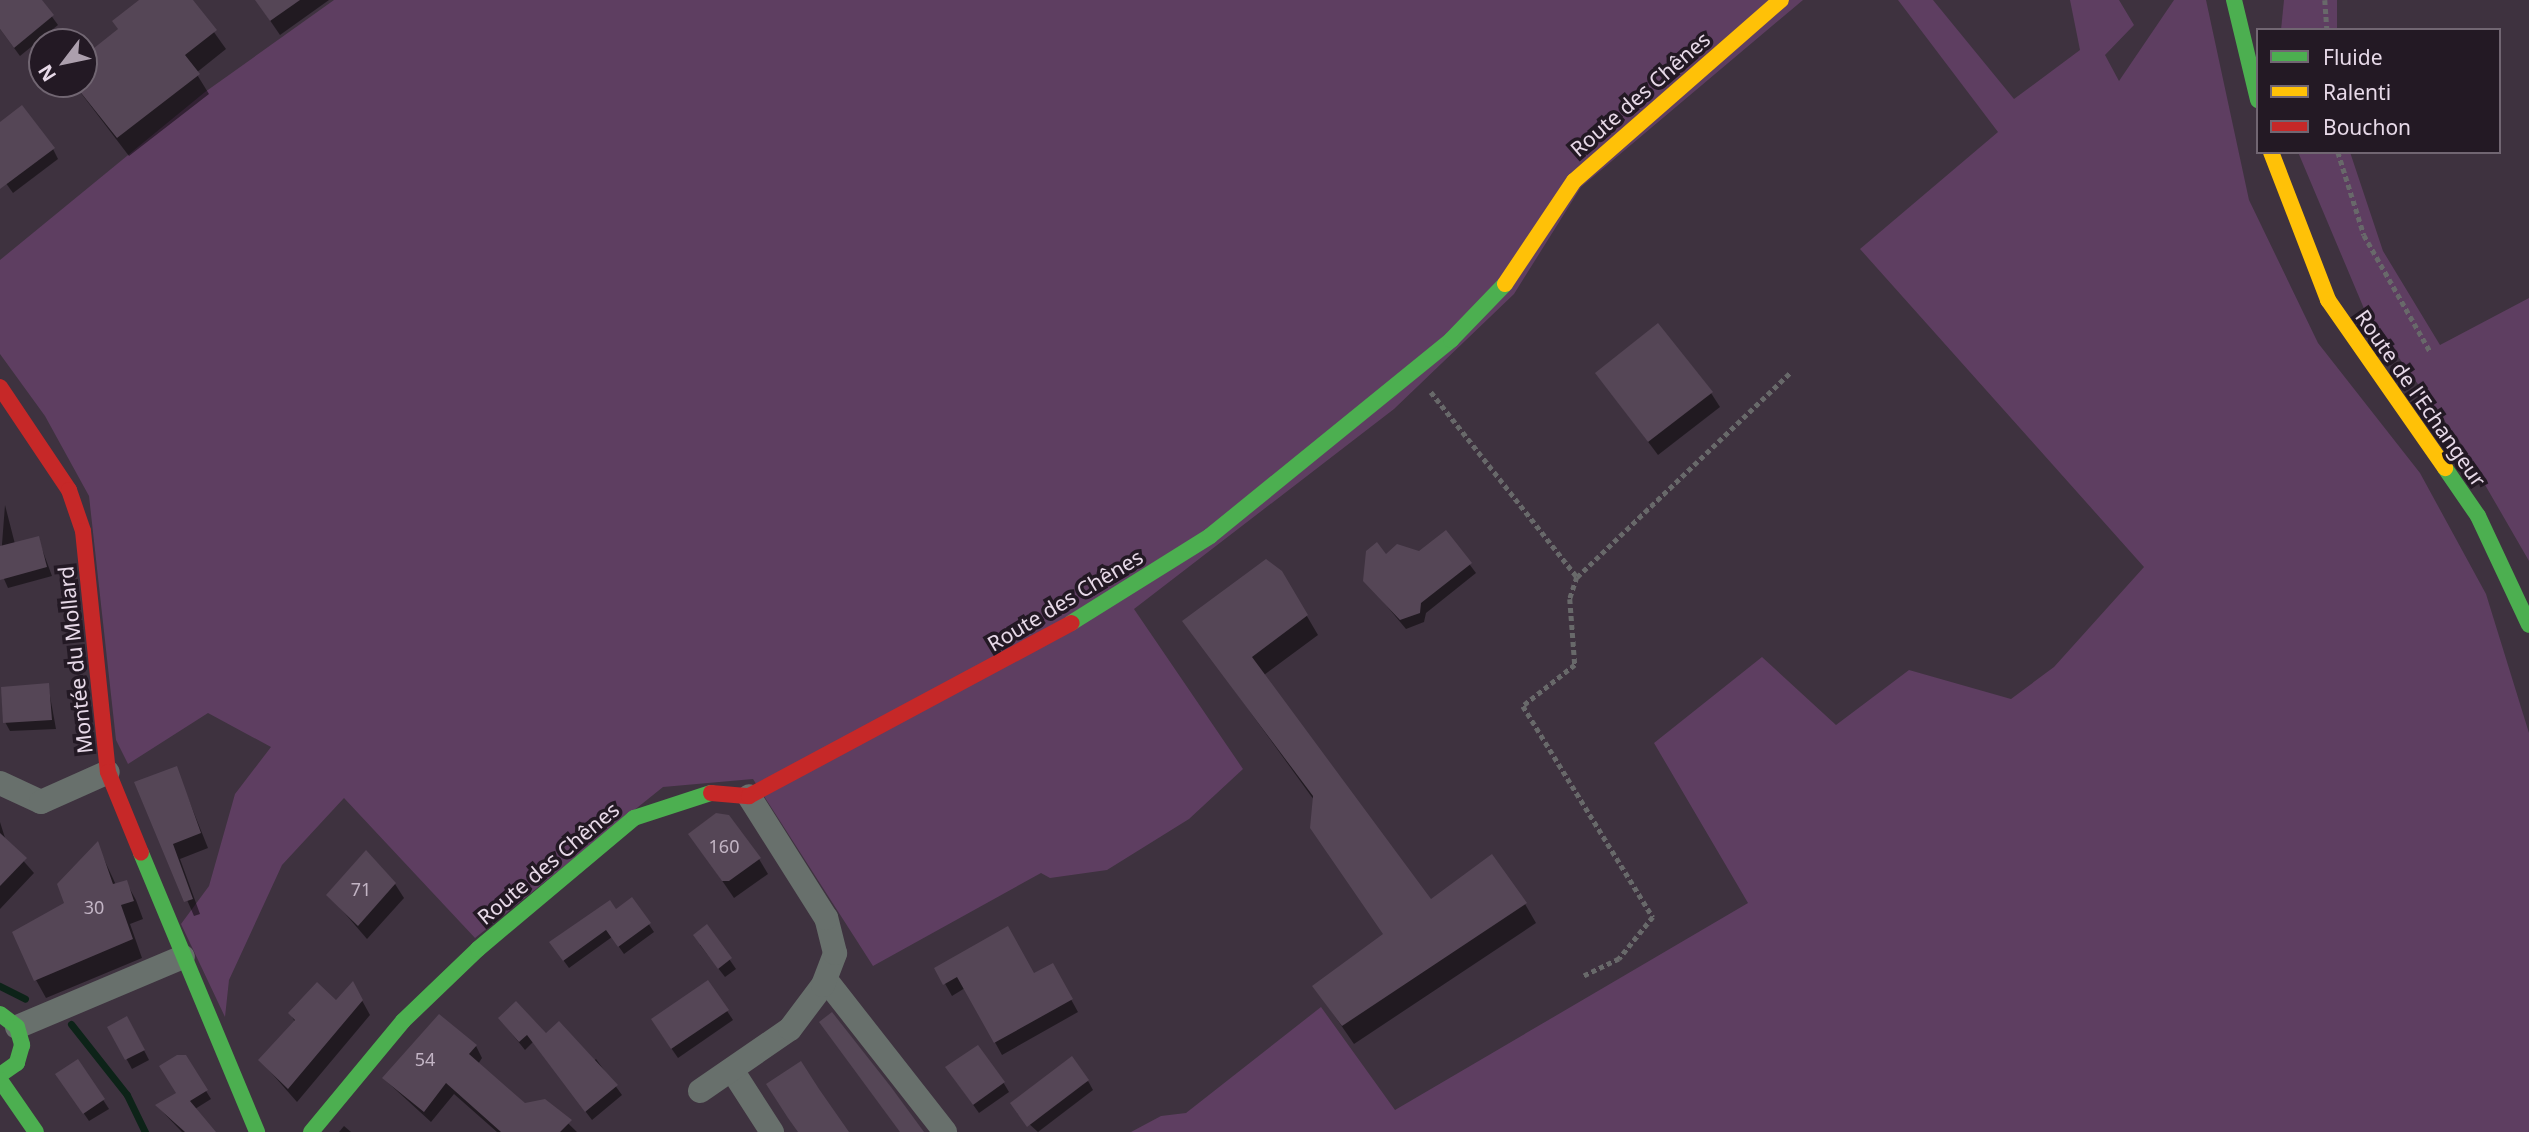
<!DOCTYPE html>
<meta charset="utf-8">
<style>
body{margin:0}
#map{position:relative;width:2529px;height:1132px;overflow:hidden;background:#3e323f;font-family:"Noto Sans",sans-serif}
div>[style]{position:absolute}
[style*='--x']{left:calc(var(--x)*1px);top:calc(var(--y)*1px);width:calc(var(--w)*1px);rotate:calc(var(--a)*1deg)}
.green>*{inset:0;background:#5e3e61}
.shadow>*{inset:0;background:#0007}
.stream>*{height:7px;margin:-3.5px;padding:0 3.5px;transform-origin:3.5px;border-radius:3.5px;background:#0d2318}
.building>*{inset:0;background:#554656}
.path>*{height:4.5px;margin-top:-2.25px;transform-origin:0;background:repeating-linear-gradient(90deg,#68696a 0 5px,transparent 0 8.5px)}
.street>*{height:24px;margin:-12px;padding:0 12px;transform-origin:12px;border-radius:12px;background:#68706c}
.fast>*{height:16px;margin:-8px;padding:0 8px;transform-origin:8px;border-radius:8px;background:#4caf50}
.slow>*{height:16px;margin:-8px;padding:0 8px;transform-origin:8px;border-radius:8px;background:#ffc107}
.jam>*{height:16px;margin:-8px;padding:0 8px;transform-origin:8px;border-radius:8px;background:#c62828}
span{translate:-50% -50%;white-space:nowrap;text-align:center;line-height:1.15;-webkit-text-stroke:7px #231924;paint-order:stroke}
.number-label{font-size:18px;color:#c2b4c4}
.number-label span{-webkit-text-stroke-width:0}
.street-label{font-size:21px;color:#e7d9e8}
.legend{position:absolute;left:2256px;top:28px;width:245px;height:126px;box-sizing:border-box;background:#231924;border:2px solid #716672;margin:0;padding:9px 12px;list-style:none;font-size:21px;color:#e7d9e8}
.legend li{display:flex;align-items:center;gap:14px;height:35px}
.legend b{width:35px;border:2px solid #716672}
.north{position:absolute;left:28px;top:28px;width:70px;height:70px;box-sizing:border-box;background:#231924;border:2px solid #716672;border-radius:50%;rotate:238deg;font-size:19px;font-weight:700;line-height:28px;text-align:center;color:#e7d9e8}
.north::after{content:'';display:block;margin:auto;width:24px;height:32px;background:#ac9fad;clip-path:polygon(50% 0,100% 100%,50% 72%,0 100%)}
</style>
<div id="map">
<div class="green">
<i style="clip-path:polygon(334px 0,1803px 0,1581px 187px,1514px 294px,1394px 409px,1134px 609px,1243px 769px,1189px 819px,1107px 870px,1050px 878px,1041px 873px,873px 966px,753px 779px,663px 787px,475px 938px,344px 798px,282px 865px,229px 980px,225px 1017px,181px 924px,209px 886px,235px 794px,271px 747px,208px 713px,128px 764px,116px 740px,89px 496px,45px 416px,0 354px,0 260px,205px 92px)"></i>
<i style="clip-path:polygon(1898px 0,1933px 0,2014px 99px,2080px 50px,2070px 0,2119px 0,2134px 25px,2105px 55px,2119px 81px,2174px 0,2206px 0,2249px 200px,2318px 343px,2420px 473px,2486px 594px,2529px 733px,2529px 1132px,1131px 1132px,1161px 1116px,1186px 1113px,1321px 1007px,1395px 1110px,1748px 903px,1654px 743px,1762px 657px,1836px 725px,1909px 670px,2011px 699px,2054px 667px,2144px 567px,1860px 249px,1998px 132px)"></i>
<i style="clip-path:polygon(2284px 0,2337px 0,2337px 30px,2281px 30px)"></i>
<i style="clip-path:polygon(2298px 152px,2350px 152px,2383px 251px,2440px 345px,2529px 298px,2529px 561px,2462px 445px,2365px 311px)"></i>
</div>
<div class="shadow">
<i style="clip-path:polygon(40px 0,58px 25px,20px 56px,0 29px,0 1px)"></i>
<i style="clip-path:polygon(141px 0,191px 0,226px 49px,196px 73px,209px 94px,129px 156px,74px 84px,84px 84px,84px 58px,119px 30px)"></i>
<i style="clip-path:polygon(256px 0,329px 0,280px 35px)"></i>
<i style="clip-path:polygon(0 123px,53px 149px,58px 159px,13px 193px,0 175px)"></i>
<i style="clip-path:polygon(1597px 374px,1711px 393px,1720px 407px,1658px 455px)"></i>
<i style="clip-path:polygon(5px 505px,15px 544px,38px 538px,52px 576px,8px 588px,0 570px)"></i>
<i style="clip-path:polygon(1446px 533px,1476px 573px,1426px 613px,1424px 622px,1406px 629px,1365px 580px,1386px 556px,1419px 553px)"></i>
<i style="clip-path:polygon(1281px 572px,1318px 635px,1264px 675px,1430px 901px,1525px 904px,1536px 923px,1354px 1044px,1314px 986px,1384px 935px,1314px 800px,1185px 622px)"></i>
<i style="clip-path:polygon(48px 685px,56px 729px,10px 731px,5px 722px)"></i>
<i style="clip-path:polygon(176px 768px,208px 848px,180px 859px,200px 914px,194px 916px,136px 783px)"></i>
<i style="clip-path:polygon(0 822px,6px 841px,34px 873px,0 909px)"></i>
<i style="clip-path:polygon(690px 834px,759px 859px,768px 874px,734px 898px)"></i>
<i style="clip-path:polygon(97px 844px,116px 885px,126px 882px,136px 900px,143px 919px,130px 924px,142px 958px,46px 998px,36px 980px)"></i>
<i style="clip-path:polygon(395px 884px,404px 898px,367px 939px,329px 895px)"></i>
<i style="clip-path:polygon(632px 899px,654px 932px,624px 954px,612px 937px,569px 968px,556px 950px)"></i>
<i style="clip-path:polygon(707px 927px,736px 969px,725px 977px,700px 945px)"></i>
<i style="clip-path:polygon(1052px 965px,1078px 1012px,1002px 1055px,965px 988px,952px 996px,936px 968px,1034px 975px)"></i>
<i style="clip-path:polygon(353px 984px,370px 1015px,297px 1102px,260px 1060px,295px 1022px,290px 1013px,336px 1003px)"></i>
<i style="clip-path:polygon(727px 1011px,733px 1020px,678px 1058px,658px 1029px)"></i>
<i style="clip-path:polygon(500px 1019px,546px 1035px,590px 1064px,596px 1059px,622px 1095px,592px 1120px,533px 1042px,525px 1050px)"></i>
<i style="clip-path:polygon(109px 1027px,132px 1027px,149px 1060px,132px 1069px)"></i>
<i style="clip-path:polygon(476px 1046px,482px 1058px,478px 1064px,525px 1105px,545px 1101px,577px 1132px,497px 1132px,454px 1094px,431px 1122px,384px 1079px)"></i>
<i style="clip-path:polygon(185px 1057px,211px 1099px,195px 1109px,213px 1132px,182px 1132px,157px 1106px,178px 1093px)"></i>
<i style="clip-path:polygon(78px 1061px,109px 1109px,89px 1121px,63px 1083px)"></i>
<i style="clip-path:polygon(953px 1077px,1003px 1082px,1009px 1092px,979px 1113px)"></i>
<i style="clip-path:polygon(1088px 1081px,1093px 1090px,1038px 1132px,1017px 1113px)"></i>
<i style="clip-path:polygon(344px 1126px,351px 1132px,339px 1132px)"></i>
</div>
<div class="stream">
<i style="--x:0;--y:986;--w:28;--a:27"></i>
<i style="--x:71;--y:1024;--w:90;--a:51.7"></i>
<i style="--x:127;--y:1095;--w:41;--a:64.1"></i>
</div>
<div class="building">
<i style="clip-path:polygon(0 0,42px 0,54px 15px,14px 48px,0 29px)"></i>
<i style="clip-path:polygon(139px 0,193px 0,217px 30px,185px 55px,200px 74px,117px 138px,74px 84px,84px 84px,84px 56px,118px 29px,112px 21px)"></i>
<i style="clip-path:polygon(255px 0,300px 0,270px 21px)"></i>
<i style="clip-path:polygon(22px 105px,55px 148px,0 189px,0 122px)"></i>
<i style="clip-path:polygon(1658px 323px,1713px 392px,1648px 442px,1595px 373px)"></i>
<i style="clip-path:polygon(1446px 530px,1472px 563px,1421px 603px,1420px 613px,1400px 620px,1363px 581px,1366px 551px,1377px 542px,1386px 554px,1397px 544px,1419px 551px)"></i>
<i style="clip-path:polygon(39px 536px,47px 567px,0 580px,0 546px)"></i>
<i style="clip-path:polygon(1266px 559px,1282px 571px,1308px 615px,1252px 657px,1431px 899px,1492px 854px,1527px 903px,1342px 1026px,1312px 986px,1383px 934px,1310px 828px,1313px 796px,1182px 621px)"></i>
<i style="clip-path:polygon(49px 683px,52px 720px,3px 723px,1px 687px)"></i>
<i style="clip-path:polygon(177px 766px,201px 833px,173px 844px,193px 899px,184px 902px,134px 782px)"></i>
<i style="clip-path:polygon(716px 813px,729px 815px,761px 858px,729px 881px,722px 881px,688px 834px)"></i>
<i style="clip-path:polygon(0 833px,27px 858px,0 886px)"></i>
<i style="clip-path:polygon(98px 841px,113px 884px,127px 880px,134px 901px,121px 905px,133px 939px,34px 981px,12px 932px,64px 903px,57px 884px)"></i>
<i style="clip-path:polygon(366px 850px,396px 883px,358px 926px,326px 895px)"></i>
<i style="clip-path:polygon(632px 897px,651px 923px,618px 947px,606px 930px,563px 961px,549px 942px,610px 900px,616px 909px)"></i>
<i style="clip-path:polygon(707px 924px,732px 958px,718px 969px,693px 935px)"></i>
<i style="clip-path:polygon(1008px 926px,1034px 973px,1053px 963px,1073px 999px,994px 1043px,957px 977px,943px 985px,934px 968px)"></i>
<i style="clip-path:polygon(708px 980px,729px 1010px,671px 1049px,651px 1019px)"></i>
<i style="clip-path:polygon(353px 981px,363px 1000px,288px 1089px,258px 1060px,295px 1020px,288px 1013px,317px 982px,336px 1000px)"></i>
<i style="clip-path:polygon(516px 1001px,546px 1033px,559px 1021px,618px 1085px,585px 1112px,527px 1035px,519px 1042px,498px 1018px)"></i>
<i style="clip-path:polygon(832px 1012px,891px 1087px,924px 1132px,900px 1132px,819px 1022px)"></i>
<i style="clip-path:polygon(439px 1014px,477px 1045px,469px 1054px,525px 1103px,545px 1099px,572px 1120px,560px 1132px,501px 1132px,446px 1083px,424px 1112px,382px 1078px)"></i>
<i style="clip-path:polygon(127px 1016px,145px 1050px,125px 1060px,107px 1027px)"></i>
<i style="clip-path:polygon(978px 1045px,1005px 1082px,973px 1105px,945px 1067px)"></i>
<i style="clip-path:polygon(177px 1055px,186px 1055px,208px 1090px,190px 1101px,216px 1132px,185px 1132px,155px 1105px,176px 1093px,159px 1066px)"></i>
<i style="clip-path:polygon(1072px 1056px,1089px 1080px,1027px 1127px,1010px 1103px)"></i>
<i style="clip-path:polygon(78px 1059px,105px 1099px,83px 1114px,55px 1074px)"></i>
<i style="clip-path:polygon(801px 1061px,819px 1089px,849px 1132px,798px 1132px,788px 1118px,766px 1084px)"></i>
</div>
<div class="path">
<i style="--x:2325;--y:0;--w:30;--a:86"></i>
<i style="--x:2338;--y:152;--w:87;--a:72.6"></i>
<i style="--x:2364;--y:235;--w:133;--a:60.4"></i>
<i style="--x:1431;--y:392;--w:236;--a:51.7"></i>
<i style="--x:1577;--y:577;--w:23;--a:108"></i>
<i style="--x:1570;--y:599;--w:66;--a:85.7"></i>
<i style="--x:1575;--y:665;--w:66;--a:141.7"></i>
<i style="--x:1523;--y:706;--w:248;--a:58.4"></i>
<i style="--x:1653;--y:917;--w:54;--a:129"></i>
<i style="--x:1619;--y:959;--w:39;--a:154"></i>
<i style="--x:1577;--y:577;--w:295;--a:-43.8"></i>
</div>
<div class="street">
<i style="--x:0;--y:783;--w:45;--a:24.9"></i>
<i style="--x:41;--y:802;--w:73;--a:-24.1"></i>
<i style="--x:826;--y:980;--w:193;--a:51.9"></i>
<i style="--x:17;--y:1027;--w:180;--a:-22.9"></i>
<i style="--x:732;--y:1070;--w:74;--a:57.2"></i>
<i style="--x:700;--y:1091;--w:109;--a:-34.6"></i>
<i style="--x:790;--y:1029;--w:55;--a:-53.1"></i>
<i style="--x:823;--y:985;--w:34;--a:-69"></i>
<i style="--x:835;--y:953;--w:36;--a:-104"></i>
<i style="--x:826;--y:918;--w:144;--a:-122.3"></i>
</div>
<div class="fast">
<i style="--x:2234;--y:0;--w:103;--a:76.5"></i>
<i style="--x:2445;--y:468;--w:58;--a:55.5"></i>
<i style="--x:2478;--y:516;--w:120;--a:64.9"></i>
<i style="--x:1071;--y:623;--w:164;--a:-32"></i>
<i style="--x:1210;--y:536;--w:311;--a:-39.1"></i>
<i style="--x:1451;--y:340;--w:78;--a:-46"></i>
<i style="--x:141;--y:853;--w:302;--a:67.4"></i>
<i style="--x:0;--y:1014;--w:21;--a:37"></i>
<i style="--x:17;--y:1027;--w:19;--a:74"></i>
<i style="--x:22;--y:1045;--w:19;--a:106"></i>
<i style="--x:17;--y:1063;--w:21;--a:145"></i>
<i style="--x:0;--y:1080;--w:63;--a:55.3"></i>
<i style="--x:311;--y:1132;--w:144;--a:-50.3"></i>
<i style="--x:403;--y:1021;--w:104;--a:-43.8"></i>
<i style="--x:478;--y:949;--w:204;--a:-40"></i>
<i style="--x:634;--y:818;--w:81;--a:-18"></i>
</div>
<div class="slow">
<i style="--x:2271;--y:152;--w:159;--a:68.9"></i>
<i style="--x:2328;--y:300;--w:205;--a:55.1"></i>
<i style="--x:1505;--y:284;--w:124;--a:-56.2"></i>
<i style="--x:1574;--y:181;--w:275;--a:-41.2"></i>
</div>
<div class="jam">
<i style="--x:0;--y:387;--w:124;--a:56.2"></i>
<i style="--x:69;--y:490;--w:43;--a:71.1"></i>
<i style="--x:83;--y:531;--w:242;--a:84.1"></i>
<i style="--x:108;--y:772;--w:87;--a:67.8"></i>
<i style="--x:711;--y:793;--w:38;--a:5"></i>
<i style="--x:749;--y:796;--w:366;--a:-28.2"></i>
</div>
<div class="number-label">
<span style="left:724px;top:846px">160</span>
<span style="left:361px;top:889px">71</span>
<span style="left:94px;top:907px">30</span>
<span style="left:425px;top:1059px">54</span>
</div>
<div class="street-label">
<span style="left:1640px;top:94px;rotate:-41deg">Route des Chênes</span>
<span style="left:2421px;top:398px;rotate:55deg">Route de l'Echangeur</span>
<span style="left:1065px;top:600px;rotate:-31deg">Route des Chênes</span>
<span style="left:75px;top:660px;rotate:-96deg">Montée du Mollard</span>
<span style="left:548px;top:863px;rotate:-40deg">Route des Chênes</span>
</div>
<ul class="legend">
<li><b style="height:9px;background:#4caf50"></b>Fluide</li>
<li><b style="height:9px;background:#ffc107"></b>Ralenti</li>
<li><b style="height:9px;background:#c62828"></b>Bouchon</li>
</ul>
<div class="north">N</div>
</div>
